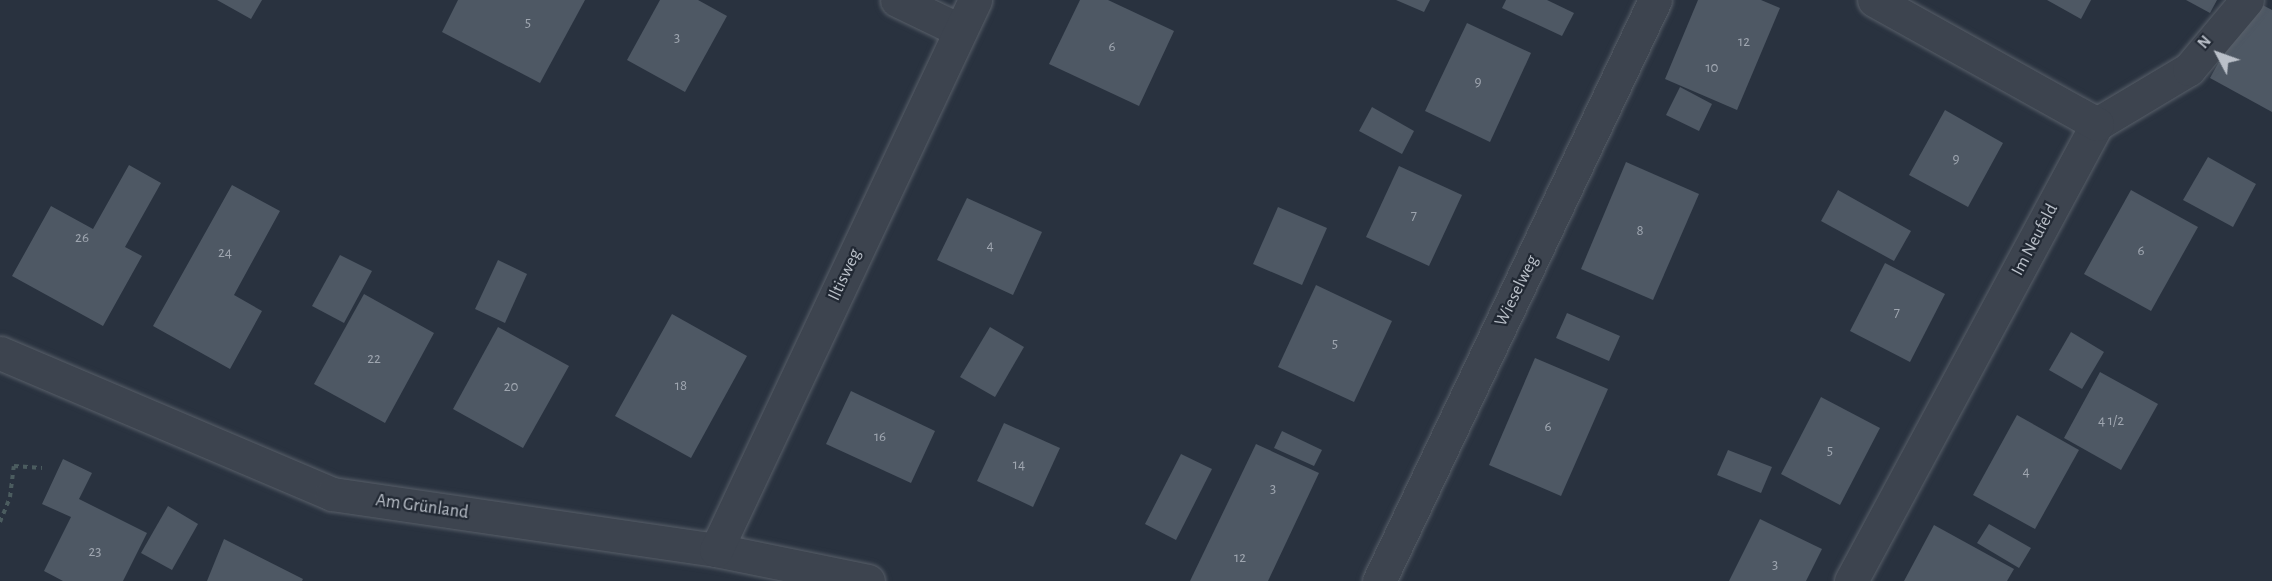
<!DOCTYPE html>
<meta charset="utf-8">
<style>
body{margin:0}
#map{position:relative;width:2272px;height:581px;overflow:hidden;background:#29323f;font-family:"Alegreya Sans",sans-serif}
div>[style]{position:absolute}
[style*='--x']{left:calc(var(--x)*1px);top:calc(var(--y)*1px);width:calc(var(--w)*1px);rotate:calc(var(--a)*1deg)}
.building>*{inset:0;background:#4e5864}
.path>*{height:4px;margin-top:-2px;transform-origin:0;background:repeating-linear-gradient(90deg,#4b5c5f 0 4.5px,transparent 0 9px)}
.roads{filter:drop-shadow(0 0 2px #585f69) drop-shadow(0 0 2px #585f69)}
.minor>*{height:33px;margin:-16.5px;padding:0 16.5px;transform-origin:16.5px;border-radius:16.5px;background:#3d444f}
span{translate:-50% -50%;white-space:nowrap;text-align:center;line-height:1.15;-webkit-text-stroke:4.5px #222934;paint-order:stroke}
.number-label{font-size:15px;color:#9fa6b0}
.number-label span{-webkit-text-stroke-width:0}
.street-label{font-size:18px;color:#bac0c9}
.north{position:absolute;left:2188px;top:24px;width:60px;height:60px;-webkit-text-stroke:4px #222934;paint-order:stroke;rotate:311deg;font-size:16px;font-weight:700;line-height:24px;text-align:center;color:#bac0c9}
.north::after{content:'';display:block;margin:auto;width:21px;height:27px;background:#bac0c9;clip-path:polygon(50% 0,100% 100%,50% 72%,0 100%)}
</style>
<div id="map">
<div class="building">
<i style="clip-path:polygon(217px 0,262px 0,251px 19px)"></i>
<i style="clip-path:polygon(458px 0,585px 0,540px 83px,442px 32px)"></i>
<i style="clip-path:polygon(660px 0,698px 0,727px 16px,685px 92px,627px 60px)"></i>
<i style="clip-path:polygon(1080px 0,1108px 0,1174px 31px,1139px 106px,1049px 64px)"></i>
<i style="clip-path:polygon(1396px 0,1430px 0,1424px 12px)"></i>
<i style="clip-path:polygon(1506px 0,1547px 0,1574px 13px,1562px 36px,1502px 8px)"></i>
<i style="clip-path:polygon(1698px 0,1761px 0,1780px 8px,1737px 110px,1665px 79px)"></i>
<i style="clip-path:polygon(2047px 0,2091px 0,2081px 19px)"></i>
<i style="clip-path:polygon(2186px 0,2217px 0,2210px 13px)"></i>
<i style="clip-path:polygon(2253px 0,2272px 10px,2272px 112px,2210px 78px)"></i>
<i style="clip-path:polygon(1467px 23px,1531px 53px,1490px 142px,1425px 111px)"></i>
<i style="clip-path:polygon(1680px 87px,1712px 104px,1699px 131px,1666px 115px)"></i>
<i style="clip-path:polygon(1372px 107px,1414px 131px,1402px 154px,1359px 131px)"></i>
<i style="clip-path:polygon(1945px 110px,2003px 143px,1968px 207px,1909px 175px)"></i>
<i style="clip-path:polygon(2208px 157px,2256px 184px,2233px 227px,2183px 200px)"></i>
<i style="clip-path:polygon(1626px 162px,1699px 194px,1653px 300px,1581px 269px)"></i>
<i style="clip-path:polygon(129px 165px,161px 183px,125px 247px,142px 256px,103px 326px,12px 276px,51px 206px,93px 229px)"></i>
<i style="clip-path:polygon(1399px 166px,1462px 195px,1429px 266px,1366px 237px)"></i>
<i style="clip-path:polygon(232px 185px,280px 211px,234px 295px,262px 311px,230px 369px,153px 326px)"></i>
<i style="clip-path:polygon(1838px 190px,1911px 231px,1894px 261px,1821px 221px)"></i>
<i style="clip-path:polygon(2131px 190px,2198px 227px,2151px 311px,2084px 274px)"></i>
<i style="clip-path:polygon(967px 198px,1042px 232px,1013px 295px,937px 260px)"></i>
<i style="clip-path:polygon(1278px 207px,1327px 228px,1302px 285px,1253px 264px)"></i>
<i style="clip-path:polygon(340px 255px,372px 271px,344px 323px,312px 306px)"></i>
<i style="clip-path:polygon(498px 260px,527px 274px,505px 323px,475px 309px)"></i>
<i style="clip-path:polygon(1885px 263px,1945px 294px,1910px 362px,1850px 331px)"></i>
<i style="clip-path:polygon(1316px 285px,1392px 321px,1354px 402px,1278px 367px)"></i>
<i style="clip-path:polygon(364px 294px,434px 333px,385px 423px,314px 384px)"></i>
<i style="clip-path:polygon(1567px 313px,1620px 336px,1609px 361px,1556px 338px)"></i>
<i style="clip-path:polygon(672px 314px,747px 356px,691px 458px,615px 416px)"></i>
<i style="clip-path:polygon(498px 327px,569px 366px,523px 448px,453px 409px)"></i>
<i style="clip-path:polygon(990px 327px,1024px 347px,995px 397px,960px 377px)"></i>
<i style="clip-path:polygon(2071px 332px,2104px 352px,2082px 389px,2049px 370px)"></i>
<i style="clip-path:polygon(1535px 358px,1608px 389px,1561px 496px,1489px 465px)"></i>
<i style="clip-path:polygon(2100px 372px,2158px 404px,2121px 470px,2064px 438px)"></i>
<i style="clip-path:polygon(851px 391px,935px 431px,911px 483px,826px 444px)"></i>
<i style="clip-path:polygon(1821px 397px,1880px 428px,1840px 505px,1781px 474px)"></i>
<i style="clip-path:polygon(2017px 415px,2079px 450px,2035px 529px,1973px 495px)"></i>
<i style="clip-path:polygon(1004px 423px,1060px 448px,1033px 507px,977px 481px)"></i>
<i style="clip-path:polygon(1282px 431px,1322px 450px,1314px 466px,1274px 448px)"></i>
<i style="clip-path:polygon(1256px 444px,1319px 473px,1268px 581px,1190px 581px)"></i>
<i style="clip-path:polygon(1728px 450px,1772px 467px,1761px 493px,1717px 475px)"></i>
<i style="clip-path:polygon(1181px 454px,1212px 469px,1176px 540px,1145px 524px)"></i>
<i style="clip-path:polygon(63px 459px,92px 473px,79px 499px,147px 533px,123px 581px,63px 581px,44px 571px,71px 517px,42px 504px)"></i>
<i style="clip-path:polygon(168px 506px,198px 524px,172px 570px,141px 553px)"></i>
<i style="clip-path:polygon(1760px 519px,1822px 549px,1806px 581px,1729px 581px)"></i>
<i style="clip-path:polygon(1989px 524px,2031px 548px,2019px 568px,1977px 543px)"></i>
<i style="clip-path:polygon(1934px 525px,2014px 569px,2007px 581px,1904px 581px)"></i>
<i style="clip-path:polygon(224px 539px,303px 579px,302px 581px,207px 581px)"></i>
</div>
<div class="path">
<i style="--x:0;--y:522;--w:27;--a:-68"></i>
<i style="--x:10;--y:497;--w:31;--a:-83"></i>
<i style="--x:14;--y:466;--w:28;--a:4"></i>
</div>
<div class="roads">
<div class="minor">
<i style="--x:897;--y:0;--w:69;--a:25.8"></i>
<i style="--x:2097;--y:124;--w:107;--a:-30.9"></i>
<i style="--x:2189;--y:69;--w:90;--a:-50"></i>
<i style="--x:0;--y:353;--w:361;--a:23"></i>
<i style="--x:332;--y:494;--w:388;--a:8.3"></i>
<i style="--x:716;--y:550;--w:155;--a:11.5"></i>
<i style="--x:716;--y:550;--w:608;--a:-64.78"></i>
<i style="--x:1379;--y:581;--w:643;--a:-64.59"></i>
<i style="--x:1851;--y:581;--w:519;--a:-61.71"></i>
<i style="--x:2097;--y:124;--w:255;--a:-150.9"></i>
</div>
</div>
<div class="number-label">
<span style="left:528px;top:23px">5</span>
<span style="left:677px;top:38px">3</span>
<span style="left:1744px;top:42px">12</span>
<span style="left:1112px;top:47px">6</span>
<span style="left:1712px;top:68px">10</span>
<span style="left:1478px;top:82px">9</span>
<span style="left:1956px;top:159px">9</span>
<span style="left:1414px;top:216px">7</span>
<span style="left:1640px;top:231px">8</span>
<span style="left:82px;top:238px">26</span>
<span style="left:990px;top:246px">4</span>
<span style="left:2141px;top:251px">6</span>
<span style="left:225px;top:253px">24</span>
<span style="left:1897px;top:313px">7</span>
<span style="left:1335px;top:344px">5</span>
<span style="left:374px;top:359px">22</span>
<span style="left:681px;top:386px">18</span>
<span style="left:511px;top:387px">20</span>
<span style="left:2111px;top:421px">4 1/2</span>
<span style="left:1548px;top:427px">6</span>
<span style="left:880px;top:437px">16</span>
<span style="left:1830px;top:451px">5</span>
<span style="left:1019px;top:465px">14</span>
<span style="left:2026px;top:472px">4</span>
<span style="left:1273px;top:489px">3</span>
<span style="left:95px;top:552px">23</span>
<span style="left:1240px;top:558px">12</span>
<span style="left:1775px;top:565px">3</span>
</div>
<div class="street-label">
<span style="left:2035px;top:240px;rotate:-62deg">Im Neufeld</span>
<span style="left:845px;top:275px;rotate:-65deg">Iltisweg</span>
<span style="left:1517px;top:291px;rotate:-64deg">Wieselweg</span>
<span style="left:422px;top:507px;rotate:8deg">Am Grünland</span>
</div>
<div class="north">N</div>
</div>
